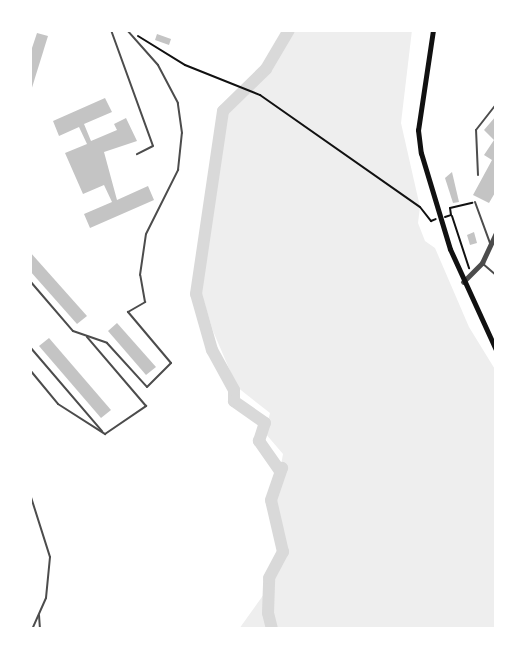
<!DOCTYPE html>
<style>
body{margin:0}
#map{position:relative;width:526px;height:659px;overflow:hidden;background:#fff;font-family:Rubik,sans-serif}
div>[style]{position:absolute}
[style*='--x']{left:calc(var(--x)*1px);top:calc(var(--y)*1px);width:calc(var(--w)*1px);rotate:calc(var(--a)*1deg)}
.green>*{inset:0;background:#eee}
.river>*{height:12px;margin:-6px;padding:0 6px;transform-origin:6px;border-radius:6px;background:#d9d9d9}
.building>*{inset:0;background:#c4c4c4}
.path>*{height:2px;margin:-1px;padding:0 1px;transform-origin:1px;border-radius:1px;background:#111}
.service>*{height:2px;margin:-1px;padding:0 1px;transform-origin:1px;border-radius:1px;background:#4c4c4c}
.minor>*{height:4.5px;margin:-2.25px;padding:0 2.25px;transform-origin:2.25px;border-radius:2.25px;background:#4c4c4c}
.secondary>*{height:5px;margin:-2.5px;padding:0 2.5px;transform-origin:2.5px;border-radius:2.5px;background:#111}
span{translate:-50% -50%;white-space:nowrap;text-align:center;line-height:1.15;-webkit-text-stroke:6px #fff;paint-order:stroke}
.frame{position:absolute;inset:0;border:32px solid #fff;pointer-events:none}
</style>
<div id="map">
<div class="green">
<i style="clip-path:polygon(290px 30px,412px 30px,401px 123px,420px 207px,418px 223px,425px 241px,435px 248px,469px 327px,496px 371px,496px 629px,239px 629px,269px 587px,273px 565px,286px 547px,275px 498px,283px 454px,265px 433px,270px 413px,237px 387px,213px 331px,202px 295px,203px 261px,227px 115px,242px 87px,272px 62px)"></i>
</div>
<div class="river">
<i style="--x:272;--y:629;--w:16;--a:-104"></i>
<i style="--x:268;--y:613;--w:35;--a:-88"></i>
<i style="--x:269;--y:578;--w:30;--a:-62"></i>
<i style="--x:283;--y:552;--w:53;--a:-103"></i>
<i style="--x:271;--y:500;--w:34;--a:-71"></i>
<i style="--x:282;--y:468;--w:4;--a:124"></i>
<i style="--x:280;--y:471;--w:37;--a:-125"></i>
<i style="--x:259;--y:441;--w:19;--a:-72"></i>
<i style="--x:265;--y:423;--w:38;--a:-145"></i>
<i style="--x:234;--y:401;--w:11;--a:-90"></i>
<i style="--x:234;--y:390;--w:46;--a:-118.8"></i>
<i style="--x:212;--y:350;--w:58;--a:-105.9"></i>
<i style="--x:196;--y:294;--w:185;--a:-81.6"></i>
<i style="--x:223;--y:111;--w:60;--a:-44.3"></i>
<i style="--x:266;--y:69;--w:45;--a:-59.5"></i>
</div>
<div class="building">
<i style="clip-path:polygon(37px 33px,48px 36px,30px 94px,30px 54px)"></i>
<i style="clip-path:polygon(157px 34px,171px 39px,169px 45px,155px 40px)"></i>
<i style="clip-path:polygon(105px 98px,112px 112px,84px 124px,91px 141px,117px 130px,114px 124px,126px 118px,137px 141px,104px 152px,117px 200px,148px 186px,154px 200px,90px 228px,84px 214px,112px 202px,104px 185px,83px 194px,65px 153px,87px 144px,79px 127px,59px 136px,53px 121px)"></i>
<i style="clip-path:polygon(496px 116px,496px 191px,489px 203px,473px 195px,492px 160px,484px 155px,494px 140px,484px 130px)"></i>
<i style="clip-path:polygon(452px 172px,459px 202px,453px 203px,445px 178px)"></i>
<i style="clip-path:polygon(474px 232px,477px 243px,470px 245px,467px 235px)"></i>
<i style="clip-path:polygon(30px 252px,87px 316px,77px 324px,30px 271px)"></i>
<i style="clip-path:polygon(117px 323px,156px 367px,146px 375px,108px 331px)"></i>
<i style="clip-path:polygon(49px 338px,111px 410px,101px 418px,39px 346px)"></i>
</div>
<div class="path">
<i style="--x:138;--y:36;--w:55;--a:31.7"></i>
<i style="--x:185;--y:65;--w:81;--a:21.8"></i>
<i style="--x:260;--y:95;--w:195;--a:35"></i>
<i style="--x:420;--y:207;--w:18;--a:52"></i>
<i style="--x:431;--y:221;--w:5;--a:-22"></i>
<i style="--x:452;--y:216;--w:55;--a:71.9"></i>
<i style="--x:445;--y:217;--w:6;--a:-18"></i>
<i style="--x:451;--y:215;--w:7;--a:-98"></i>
<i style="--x:450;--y:208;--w:23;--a:-13"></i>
</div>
<div class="service">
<i style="--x:111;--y:30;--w:123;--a:70.1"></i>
<i style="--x:153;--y:146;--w:18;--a:153"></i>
<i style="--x:30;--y:34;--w:4;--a:-76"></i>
<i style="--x:478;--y:175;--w:45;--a:-92.5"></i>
<i style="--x:476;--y:130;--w:33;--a:-52"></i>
<i style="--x:475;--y:202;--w:44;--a:69.9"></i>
<i style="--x:482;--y:263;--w:18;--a:41"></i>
<i style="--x:30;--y:281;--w:66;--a:49.3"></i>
<i style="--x:73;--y:331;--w:36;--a:19"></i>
<i style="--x:107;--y:343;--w:59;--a:47.7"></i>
<i style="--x:147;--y:387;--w:34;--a:-45"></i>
<i style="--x:171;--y:363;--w:67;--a:-130.1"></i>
<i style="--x:128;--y:312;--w:20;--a:-30"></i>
<i style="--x:145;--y:302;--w:27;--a:-100"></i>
<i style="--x:140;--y:275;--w:41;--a:-81.7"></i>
<i style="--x:146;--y:234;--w:72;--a:-63.4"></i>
<i style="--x:178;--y:170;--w:37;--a:-84"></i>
<i style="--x:182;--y:133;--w:30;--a:-98"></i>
<i style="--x:178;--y:103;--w:43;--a:-117.8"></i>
<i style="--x:158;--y:65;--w:47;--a:-131.5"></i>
<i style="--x:30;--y:347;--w:111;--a:49.4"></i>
<i style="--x:30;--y:370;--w:44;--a:50.5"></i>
<i style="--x:58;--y:404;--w:56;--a:32.6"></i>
<i style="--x:105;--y:434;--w:50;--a:-34.3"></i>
<i style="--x:146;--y:406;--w:91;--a:-130.5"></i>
<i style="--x:30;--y:494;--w:66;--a:72.4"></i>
<i style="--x:50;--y:557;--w:41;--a:95.6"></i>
<i style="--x:46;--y:598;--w:34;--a:114"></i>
<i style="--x:39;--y:615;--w:14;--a:86"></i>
</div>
<div class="minor">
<i style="--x:463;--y:282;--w:27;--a:-45"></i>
<i style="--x:482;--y:263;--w:33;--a:-65"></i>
</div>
<div class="secondary">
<i style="--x:433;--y:30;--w:101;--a:98.5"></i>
<i style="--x:418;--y:130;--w:23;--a:83"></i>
<i style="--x:421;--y:153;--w:100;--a:73.2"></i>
<i style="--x:450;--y:249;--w:111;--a:65.5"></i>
</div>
<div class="frame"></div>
</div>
